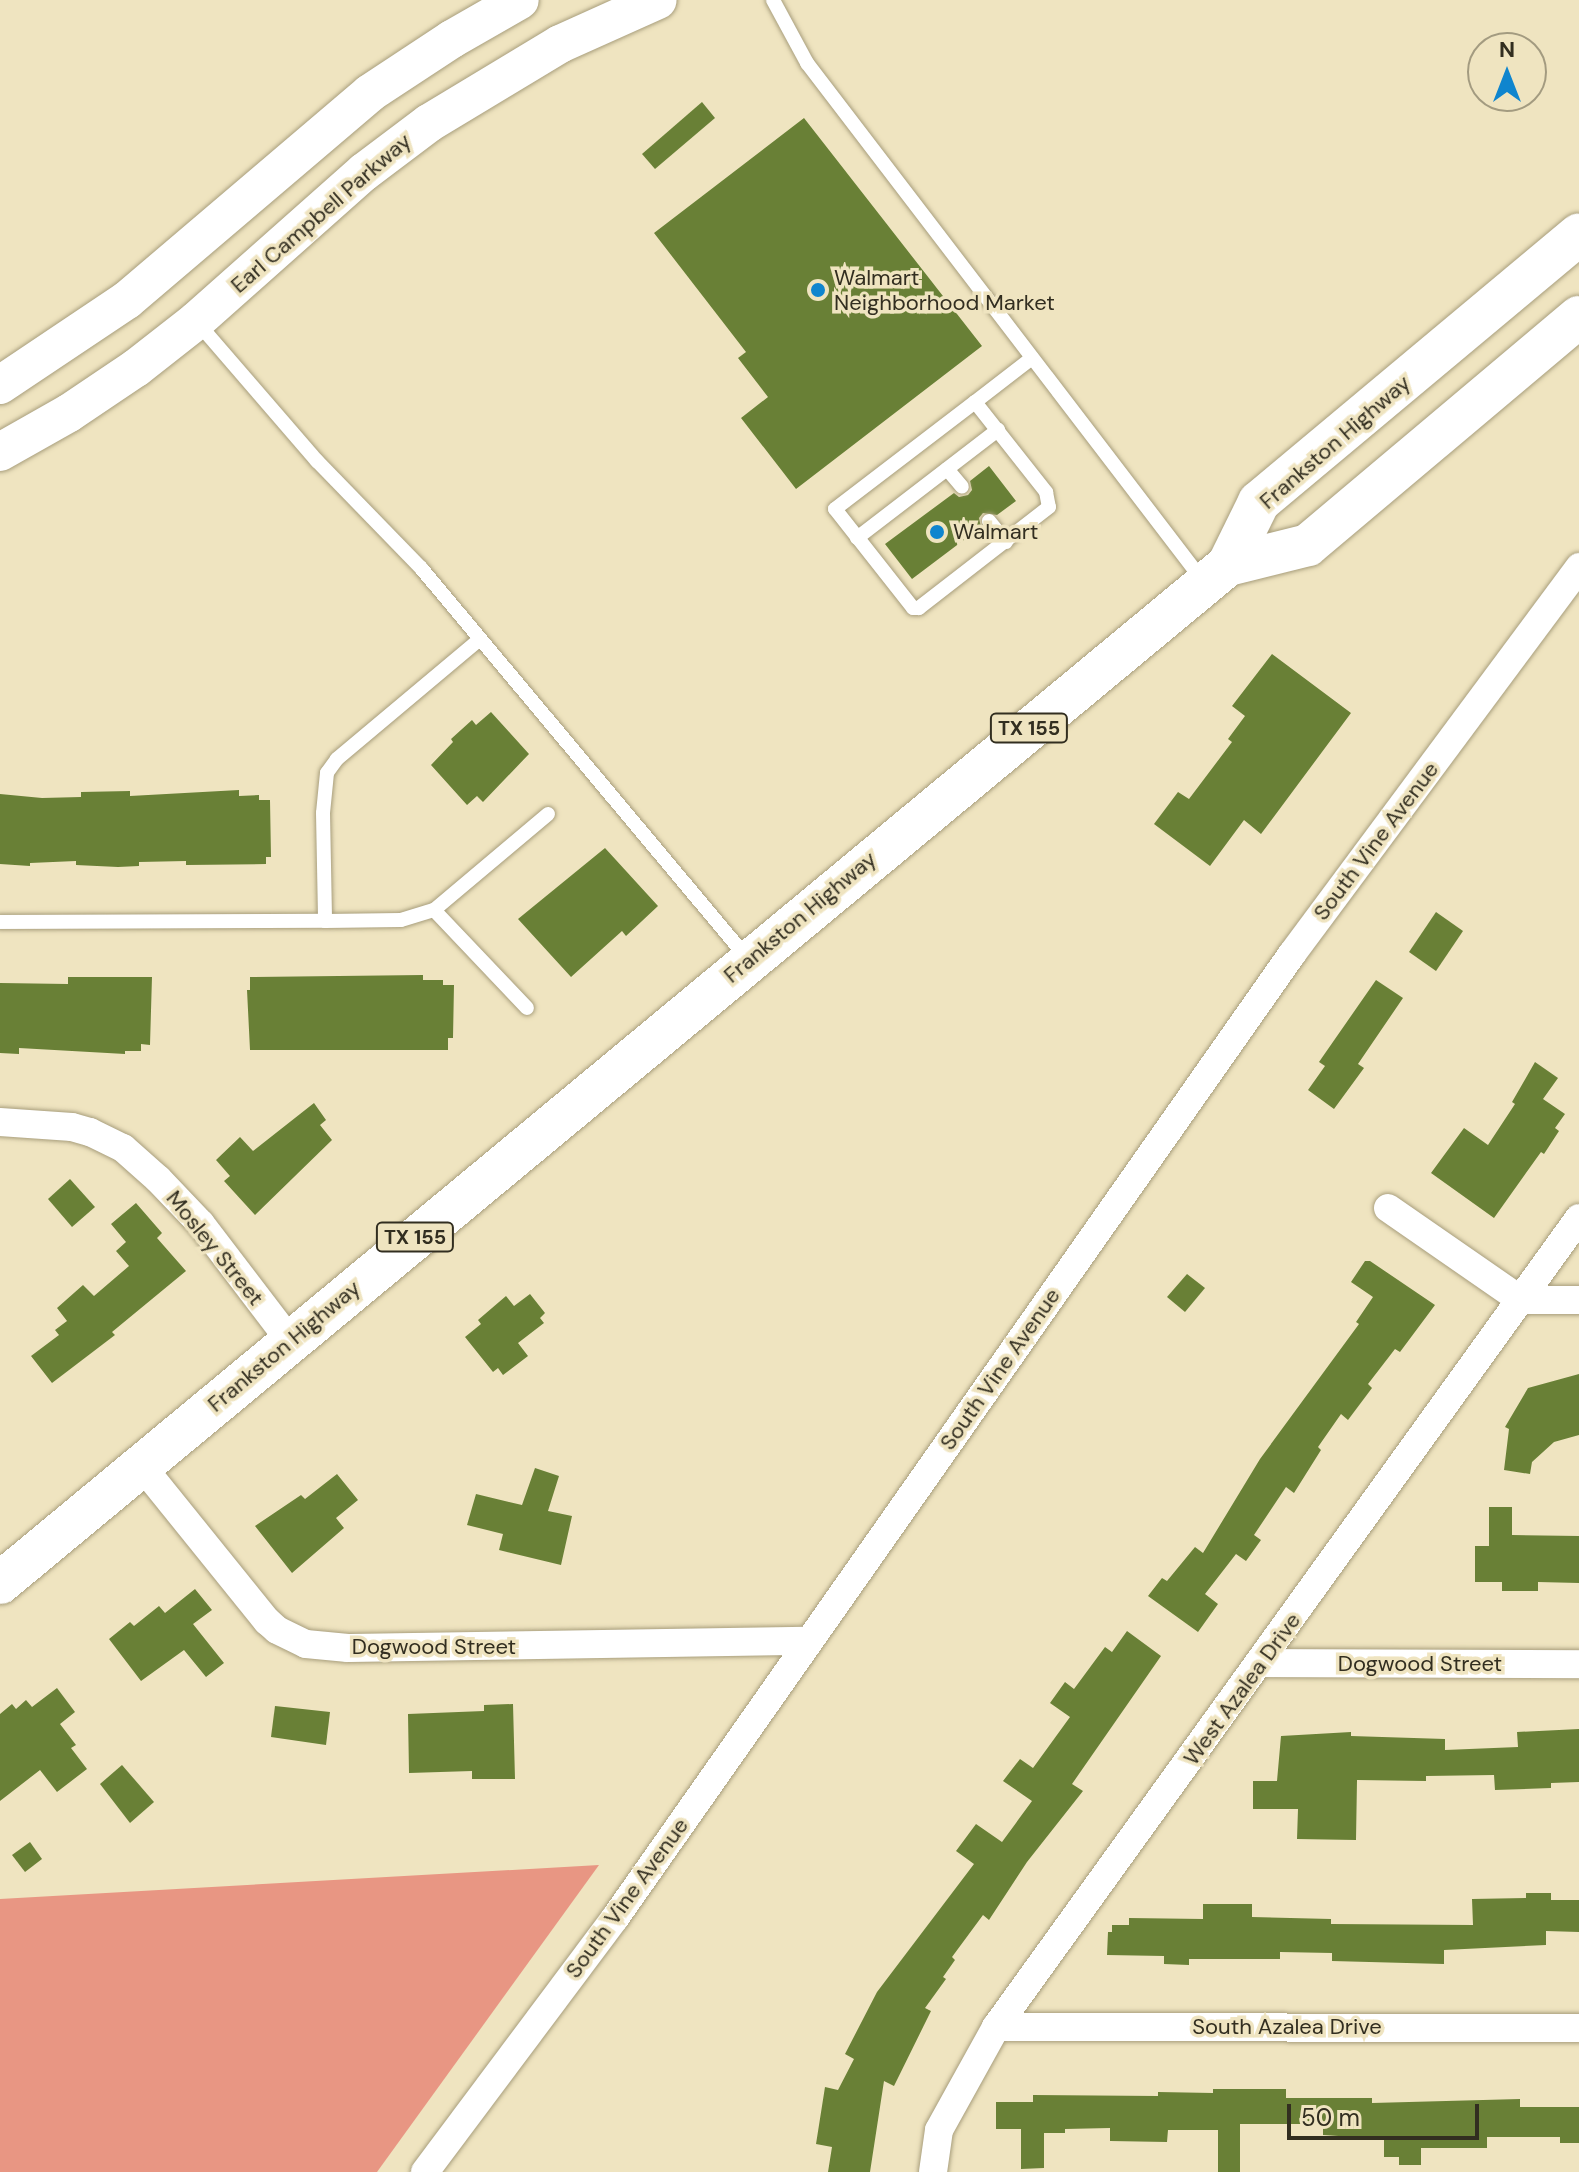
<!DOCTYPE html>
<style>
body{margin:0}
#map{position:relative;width:1579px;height:2172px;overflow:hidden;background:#efe4c0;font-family:"DM Sans",sans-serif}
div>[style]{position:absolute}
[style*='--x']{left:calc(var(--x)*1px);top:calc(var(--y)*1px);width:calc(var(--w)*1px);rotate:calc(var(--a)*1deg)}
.forest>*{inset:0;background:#e89683}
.building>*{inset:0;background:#698036}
.roads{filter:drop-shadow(0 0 2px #a89e7c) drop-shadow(0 0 2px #a89e7c)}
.lane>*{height:14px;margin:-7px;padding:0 7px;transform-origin:7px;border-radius:7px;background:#fff}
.street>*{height:28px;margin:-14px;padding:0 14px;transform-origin:14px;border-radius:14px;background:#fff}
.secondary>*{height:38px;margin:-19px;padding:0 19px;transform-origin:19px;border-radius:19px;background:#fff}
.primary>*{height:42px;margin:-21px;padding:0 21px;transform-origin:21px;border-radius:21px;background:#fff}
.dots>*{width:22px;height:22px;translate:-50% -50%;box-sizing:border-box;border:4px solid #efe4c0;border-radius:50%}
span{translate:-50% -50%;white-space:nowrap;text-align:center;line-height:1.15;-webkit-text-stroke:7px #efe4c0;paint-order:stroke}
.shield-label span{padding:2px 6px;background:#efe4c0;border:2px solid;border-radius:6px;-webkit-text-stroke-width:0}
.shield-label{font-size:20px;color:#322e20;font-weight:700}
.street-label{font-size:22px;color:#322e20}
.poi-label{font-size:22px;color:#322e20}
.left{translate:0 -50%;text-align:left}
.north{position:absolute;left:1467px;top:32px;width:80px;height:80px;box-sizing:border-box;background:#efe4c0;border:2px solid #a39b80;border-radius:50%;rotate:0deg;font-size:22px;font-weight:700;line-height:32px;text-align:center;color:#322e20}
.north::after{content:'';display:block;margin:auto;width:28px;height:36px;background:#0f85ce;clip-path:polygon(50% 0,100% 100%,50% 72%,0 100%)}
.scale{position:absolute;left:1287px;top:2104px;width:192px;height:36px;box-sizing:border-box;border:4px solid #322e20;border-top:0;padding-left:10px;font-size:24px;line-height:28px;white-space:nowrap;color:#322e20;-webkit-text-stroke:6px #efe4c0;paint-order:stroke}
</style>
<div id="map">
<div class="forest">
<i style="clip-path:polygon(599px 1865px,377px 2172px,0 2172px,0 1899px)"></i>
</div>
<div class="building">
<i style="clip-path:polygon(702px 102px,715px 118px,655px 169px,642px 154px)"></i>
<i style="clip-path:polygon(804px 118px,982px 346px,796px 489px,741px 418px,768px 397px,738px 358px,746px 352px,654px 233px)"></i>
<i style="clip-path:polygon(989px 466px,1016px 501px,997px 515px,983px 513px,979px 518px,981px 527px,912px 579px,885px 544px,954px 493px,959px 497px,968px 495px,972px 490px,970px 481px)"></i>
<i style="clip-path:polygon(1272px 654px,1351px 713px,1261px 834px,1244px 820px,1210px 866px,1154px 824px,1178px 792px,1189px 799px,1232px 742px,1228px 739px,1245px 716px,1232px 706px)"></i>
<i style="clip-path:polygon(491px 712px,529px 754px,483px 802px,477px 796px,467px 805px,431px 765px,453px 742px,451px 739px,472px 720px,476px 725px)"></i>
<i style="clip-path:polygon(239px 790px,239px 796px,259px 795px,259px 800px,270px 800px,271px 857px,266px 857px,266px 864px,186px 865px,186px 861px,139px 862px,139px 866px,118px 867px,76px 865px,76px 861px,30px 863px,30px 866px,0 864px,0 794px,42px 798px,81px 797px,81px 792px,130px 791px,130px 796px)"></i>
<i style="clip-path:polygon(605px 848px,658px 906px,626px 936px,622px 931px,571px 977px,518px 919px)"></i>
<i style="clip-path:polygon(1436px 912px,1463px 931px,1436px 971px,1409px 952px)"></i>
<i style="clip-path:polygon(423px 975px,423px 980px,443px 980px,443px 985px,454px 985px,453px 1038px,448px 1038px,448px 1050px,250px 1050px,247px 990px,250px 990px,250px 977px)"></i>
<i style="clip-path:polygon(68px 977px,152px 977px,150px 1045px,141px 1044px,141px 1051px,125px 1051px,125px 1054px,19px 1048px,19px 1054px,0 1053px,0 983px,68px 984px)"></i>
<i style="clip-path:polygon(1376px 980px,1403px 998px,1358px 1064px,1364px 1068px,1334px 1109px,1308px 1090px,1325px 1066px,1319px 1062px)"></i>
<i style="clip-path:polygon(1535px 1062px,1558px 1078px,1543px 1099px,1565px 1114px,1555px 1128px,1559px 1131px,1544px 1154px,1541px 1152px,1494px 1218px,1431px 1173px,1464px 1128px,1488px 1145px,1515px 1104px,1512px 1102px)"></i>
<i style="clip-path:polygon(314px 1103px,326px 1120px,320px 1125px,332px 1140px,255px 1215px,224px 1181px,230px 1176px,216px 1160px,240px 1137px,253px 1151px)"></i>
<i style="clip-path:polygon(70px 1179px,95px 1207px,72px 1227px,48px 1199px)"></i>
<i style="clip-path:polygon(136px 1203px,162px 1233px,157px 1238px,186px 1271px,112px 1332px,115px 1335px,52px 1383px,31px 1356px,59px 1335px,55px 1330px,67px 1321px,57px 1308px,83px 1285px,94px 1296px,129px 1266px,116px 1251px,126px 1242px,111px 1224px)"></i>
<i style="clip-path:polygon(1365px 1261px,1370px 1261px,1435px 1305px,1400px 1352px,1395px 1349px,1368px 1384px,1372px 1388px,1348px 1420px,1341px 1414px,1318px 1447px,1321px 1450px,1294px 1493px,1286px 1487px,1254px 1535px,1261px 1540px,1246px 1561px,1236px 1554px,1205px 1594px,1218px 1604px,1198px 1632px,1148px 1596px,1162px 1578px,1167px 1581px,1195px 1547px,1203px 1553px,1260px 1459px,1359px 1324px,1356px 1322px,1373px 1297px,1351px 1282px)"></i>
<i style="clip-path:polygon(1187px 1274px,1205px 1288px,1185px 1312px,1167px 1297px)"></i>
<i style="clip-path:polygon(530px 1294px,545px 1313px,540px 1318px,544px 1323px,518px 1343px,528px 1356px,503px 1375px,498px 1368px,493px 1372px,465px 1337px,481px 1324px,478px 1320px,506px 1296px,514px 1306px)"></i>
<i style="clip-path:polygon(1579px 1374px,1579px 1435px,1554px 1442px,1532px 1462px,1530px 1474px,1504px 1470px,1509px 1429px,1505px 1427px,1528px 1388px)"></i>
<i style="clip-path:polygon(535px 1468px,559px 1476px,548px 1511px,572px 1516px,561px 1565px,499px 1550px,503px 1534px,467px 1525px,476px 1494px,522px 1505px)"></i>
<i style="clip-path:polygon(337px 1474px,358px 1500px,336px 1518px,344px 1528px,292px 1573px,255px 1526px,301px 1495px,305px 1499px)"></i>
<i style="clip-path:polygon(1489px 1507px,1512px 1507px,1512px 1535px,1579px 1536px,1579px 1583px,1538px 1582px,1538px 1591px,1502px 1591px,1502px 1582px,1475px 1582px,1475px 1546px,1489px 1546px)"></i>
<i style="clip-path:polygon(195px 1589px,212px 1610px,193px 1624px,224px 1663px,206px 1677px,184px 1650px,141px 1681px,109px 1639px,130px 1622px,134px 1626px,159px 1606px,165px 1613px)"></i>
<i style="clip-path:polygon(1127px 1631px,1161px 1656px,1072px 1784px,1083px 1791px,1027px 1862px,989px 1920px,983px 1915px,952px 1957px,955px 1960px,943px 1977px,946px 1979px,925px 2008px,931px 2011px,894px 2086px,884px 2081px,870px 2172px,828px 2172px,832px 2147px,816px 2144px,825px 2087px,838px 2090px,854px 2059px,845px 2054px,877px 1992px,974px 1864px,956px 1851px,976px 1824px,1002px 1842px,1032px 1801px,1003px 1781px,1020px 1759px,1033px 1768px,1070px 1717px,1050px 1703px,1065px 1682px,1074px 1689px,1105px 1647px,1112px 1652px)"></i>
<i style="clip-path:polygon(57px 1688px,75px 1712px,60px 1724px,76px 1745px,71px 1748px,87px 1769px,57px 1792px,40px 1770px,0 1801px,0 1714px,12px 1704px,16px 1709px,26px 1700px,32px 1707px)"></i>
<i style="clip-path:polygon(513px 1704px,515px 1779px,472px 1779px,472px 1771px,409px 1773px,408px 1714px,484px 1711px,484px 1705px)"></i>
<i style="clip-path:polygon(275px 1706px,330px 1712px,326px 1745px,271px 1737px)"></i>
<i style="clip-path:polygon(1579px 1729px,1579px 1782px,1551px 1783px,1551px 1788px,1495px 1790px,1494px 1775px,1426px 1776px,1426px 1781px,1357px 1780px,1356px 1840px,1297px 1839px,1298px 1809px,1253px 1809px,1253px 1781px,1277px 1781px,1281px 1736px,1351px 1732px,1351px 1736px,1445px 1739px,1445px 1750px,1518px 1747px,1517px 1732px)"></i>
<i style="clip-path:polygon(122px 1765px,154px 1802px,130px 1823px,100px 1784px)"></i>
<i style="clip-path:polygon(30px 1842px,42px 1859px,25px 1872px,12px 1855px)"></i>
<i style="clip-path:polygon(1526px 1893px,1551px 1893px,1551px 1900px,1579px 1900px,1579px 1932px,1546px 1931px,1546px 1945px,1444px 1950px,1444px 1964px,1332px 1961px,1332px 1953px,1280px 1952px,1280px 1959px,1189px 1959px,1189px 1965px,1164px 1964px,1164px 1956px,1107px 1955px,1108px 1932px,1112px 1932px,1112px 1925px,1129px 1925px,1129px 1918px,1203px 1919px,1203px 1904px,1252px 1904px,1252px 1917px,1331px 1919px,1331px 1924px,1473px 1925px,1472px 1899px,1526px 1898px)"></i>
<i style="clip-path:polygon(1213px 2089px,1286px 2089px,1286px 2098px,1372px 2098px,1372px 2103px,1520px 2099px,1520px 2107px,1579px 2107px,1579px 2143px,1560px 2143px,1560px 2137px,1487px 2137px,1487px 2148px,1421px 2148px,1421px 2165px,1399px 2165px,1399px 2157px,1384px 2157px,1384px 2139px,1323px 2135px,1323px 2124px,1240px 2124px,1240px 2172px,1218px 2172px,1218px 2130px,1168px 2130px,1167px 2142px,1110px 2141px,1110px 2128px,1065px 2129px,1065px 2133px,1044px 2133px,1044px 2168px,1021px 2169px,1021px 2129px,996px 2129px,996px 2102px,1033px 2102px,1033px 2095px,1158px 2096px,1158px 2092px,1213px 2093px)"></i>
</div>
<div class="roads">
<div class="lane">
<i style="--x:773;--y:0;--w:72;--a:61.6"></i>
<i style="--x:807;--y:63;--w:652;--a:52.6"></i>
<i style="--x:197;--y:322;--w:184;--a:49.2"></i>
<i style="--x:317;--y:461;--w:149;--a:45.8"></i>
<i style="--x:421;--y:568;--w:510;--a:50.09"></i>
<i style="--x:975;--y:402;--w:115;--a:51.7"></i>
<i style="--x:1046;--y:492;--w:15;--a:79"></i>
<i style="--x:1049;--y:507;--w:165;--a:142.2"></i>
<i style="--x:919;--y:608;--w:6;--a:180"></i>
<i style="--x:913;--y:608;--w:126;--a:-128.2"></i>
<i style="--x:835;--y:509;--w:176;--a:-37.4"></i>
<i style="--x:975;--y:402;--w:72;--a:-37.7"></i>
<i style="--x:947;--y:469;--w:23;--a:50"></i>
<i style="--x:989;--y:521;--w:27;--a:51"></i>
<i style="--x:857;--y:538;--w:178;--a:-37.5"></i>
<i style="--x:480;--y:639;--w:187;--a:140"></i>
<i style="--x:337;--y:759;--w:17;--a:126"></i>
<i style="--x:327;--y:773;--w:40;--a:95.7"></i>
<i style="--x:323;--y:813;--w:108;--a:88.9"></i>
<i style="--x:325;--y:921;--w:76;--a:-0.8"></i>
<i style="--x:401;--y:920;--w:34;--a:-17"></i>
<i style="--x:434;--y:910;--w:135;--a:46.5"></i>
<i style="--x:434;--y:910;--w:149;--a:-40.1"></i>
<i style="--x:0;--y:922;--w:325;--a:-0.2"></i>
</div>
<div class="street">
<i style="--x:0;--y:1122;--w:72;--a:4"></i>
<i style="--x:72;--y:1127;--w:19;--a:16"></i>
<i style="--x:90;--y:1132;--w:37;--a:26"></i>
<i style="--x:123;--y:1148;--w:47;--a:41.5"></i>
<i style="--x:158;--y:1179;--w:62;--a:46.3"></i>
<i style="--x:201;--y:1224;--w:147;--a:52.7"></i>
<i style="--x:1388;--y:1208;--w:162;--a:34.7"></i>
<i style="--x:1521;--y:1300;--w:58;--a:0"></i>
<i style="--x:141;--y:1465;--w:201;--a:51.1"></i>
<i style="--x:267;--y:1621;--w:13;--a:42"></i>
<i style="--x:277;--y:1630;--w:32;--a:26"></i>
<i style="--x:306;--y:1644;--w:42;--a:5.4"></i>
<i style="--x:348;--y:1648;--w:461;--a:-0.9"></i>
<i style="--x:1262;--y:1663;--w:317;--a:0.2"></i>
<i style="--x:996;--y:2027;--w:583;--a:0.1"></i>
<i style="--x:425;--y:2172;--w:317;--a:-53.2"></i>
<i style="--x:615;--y:1918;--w:1178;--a:-54.92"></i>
<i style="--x:1292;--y:954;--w:482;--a:-53.4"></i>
<i style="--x:933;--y:2172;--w:42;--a:-81.9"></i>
<i style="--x:939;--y:2130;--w:118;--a:-61"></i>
<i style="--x:996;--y:2027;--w:997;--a:-54.22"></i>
</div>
<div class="secondary">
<i style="--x:0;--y:385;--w:153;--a:-33.8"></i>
<i style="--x:127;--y:300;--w:319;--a:-40.4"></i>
<i style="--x:370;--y:93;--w:98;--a:-33.4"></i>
<i style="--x:452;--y:39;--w:78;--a:-29.8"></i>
<i style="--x:0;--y:452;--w:79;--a:-29.5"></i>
<i style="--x:69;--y:413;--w:81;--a:-33.9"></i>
<i style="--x:136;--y:368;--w:76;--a:-38.1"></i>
<i style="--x:196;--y:321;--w:225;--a:-41.6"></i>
<i style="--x:364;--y:172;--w:81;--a:-37"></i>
<i style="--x:429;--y:123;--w:153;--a:-31.1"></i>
<i style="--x:560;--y:44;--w:107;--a:-24.2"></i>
</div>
<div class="primary">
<i style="--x:1228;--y:565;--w:82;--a:-14"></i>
<i style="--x:1308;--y:545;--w:354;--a:-40.1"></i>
<i style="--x:0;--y:1583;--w:1595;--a:-39.66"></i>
<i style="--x:1228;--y:565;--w:70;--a:-63.8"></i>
<i style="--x:1259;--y:502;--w:417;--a:-39.9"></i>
</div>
</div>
<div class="dots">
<i style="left:818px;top:290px;background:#0f85ce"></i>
<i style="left:937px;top:532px;background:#0f85ce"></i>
</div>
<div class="shield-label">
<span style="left:1029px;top:728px">TX 155</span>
<span style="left:415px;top:1237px">TX 155</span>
</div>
<div class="street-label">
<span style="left:321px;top:213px;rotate:-41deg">Earl Campbell Parkway</span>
<span style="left:1335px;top:442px;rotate:-41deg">Frankston Highway</span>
<span style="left:1376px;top:841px;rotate:-53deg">South Vine Avenue</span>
<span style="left:800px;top:917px;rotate:-40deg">Frankston Highway</span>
<span style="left:215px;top:1248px;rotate:51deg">Mosley Street</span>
<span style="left:284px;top:1346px;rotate:-40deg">Frankston Highway</span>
<span style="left:1000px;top:1369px;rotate:-55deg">South Vine Avenue</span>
<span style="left:434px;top:1647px">Dogwood Street</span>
<span style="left:1420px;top:1664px">Dogwood Street</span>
<span style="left:1242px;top:1689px;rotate:-54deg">West Azalea Drive</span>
<span style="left:627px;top:1898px;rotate:-54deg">South Vine Avenue</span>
<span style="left:1287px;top:2027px">South Azalea Drive</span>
</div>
<div class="poi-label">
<span class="left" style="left:834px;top:290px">Walmart<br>Neighborhood Market</span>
<span class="left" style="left:953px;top:532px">Walmart</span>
</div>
<div class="north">N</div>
<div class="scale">50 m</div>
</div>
